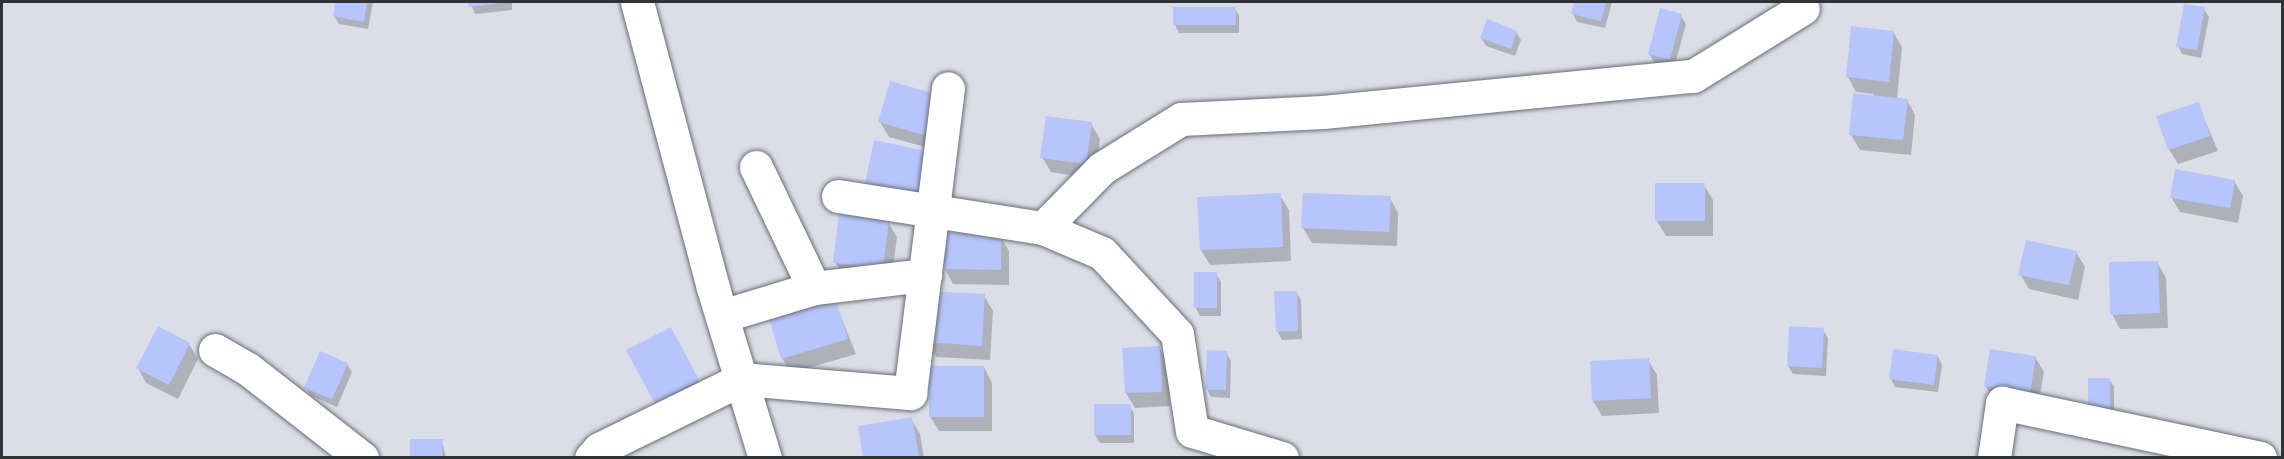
<!DOCTYPE html>
<style>
body{margin:0}
#map{position:relative;width:2284px;height:459px;overflow:hidden;background:#dbdee8;font-family:Commissioner,sans-serif}
div>[style]{position:absolute}
[style*='--x']{left:calc(var(--x)*1px);top:calc(var(--y)*1px);width:calc(var(--w)*1px);rotate:calc(var(--a)*1deg)}
.shadow>*{inset:0;background:#0003}
.building>*{inset:0;background:#b6c6fd}
.roads{filter:drop-shadow(0 0 2px #6a6d76) drop-shadow(0 0 2px #6a6d76)}
.street>*{height:33px;margin:-16.5px;padding:0 16.5px;transform-origin:16.5px;border-radius:16.5px;background:#fff}
span{translate:-50% -50%;white-space:nowrap;text-align:center;line-height:1.15;-webkit-text-stroke:6px #fff;paint-order:stroke}
.frame{position:absolute;inset:0;border:3px solid #313236;pointer-events:none}
</style>
<div id="map">
<div class="shadow">
<i style="clip-path:polygon(337px 2px,373px 2px,368px 29px,339px 24px,334px 16px)"></i>
<i style="clip-path:polygon(470px 2px,512px 2px,512px 10px,475px 14px)"></i>
<i style="clip-path:polygon(1576px 2px,1612px 2px,1605px 28px,1577px 22px,1573px 14px)"></i>
<i style="clip-path:polygon(1235px 8px,1239px 16px,1239px 33px,1179px 33px,1175px 25px)"></i>
<i style="clip-path:polygon(2204px 9px,2209px 17px,2201px 58px,2182px 54px,2178px 46px)"></i>
<i style="clip-path:polygon(1681px 16px,1686px 24px,1674px 68px,1654px 62px,1649px 54px)"></i>
<i style="clip-path:polygon(1516px 32px,1521px 40px,1515px 56px,1486px 46px,1481px 38px)"></i>
<i style="clip-path:polygon(1893px 32px,1902px 47px,1897px 99px,1907px 100px,1915px 115px,1911px 155px,1860px 150px,1851px 135px,1874px 94px,1856px 92px,1848px 77px)"></i>
<i style="clip-path:polygon(935px 95px,932px 149px,889px 137px,880px 122px)"></i>
<i style="clip-path:polygon(2198px 104px,2218px 151px,2178px 164px,2169px 149px)"></i>
<i style="clip-path:polygon(1091px 124px,1100px 139px,1094px 179px,1051px 172px,1042px 157px)"></i>
<i style="clip-path:polygon(2234px 181px,2243px 196px,2238px 223px,2180px 212px,2171px 197px)"></i>
<i style="clip-path:polygon(1657px 185px,1704px 185px,1713px 200px,1713px 236px,1666px 236px,1657px 221px)"></i>
<i style="clip-path:polygon(1280px 195px,1289px 210px,1291px 261px,1210px 265px,1201px 250px)"></i>
<i style="clip-path:polygon(1390px 198px,1398px 213px,1397px 246px,1312px 243px,1303px 228px)"></i>
<i style="clip-path:polygon(888px 222px,897px 237px,891px 283px,844px 277px,835px 262px)"></i>
<i style="clip-path:polygon(1000px 236px,1009px 251px,1009px 285px,953px 284px,945px 269px)"></i>
<i style="clip-path:polygon(2076px 252px,2085px 267px,2078px 300px,2029px 289px,2020px 274px)"></i>
<i style="clip-path:polygon(2157px 262px,2166px 278px,2168px 328px,2120px 329px,2112px 314px)"></i>
<i style="clip-path:polygon(1216px 274px,1221px 282px,1221px 316px,1200px 316px,1196px 308px)"></i>
<i style="clip-path:polygon(1296px 292px,1301px 300px,1302px 339px,1282px 340px,1277px 331px)"></i>
<i style="clip-path:polygon(984px 296px,993px 311px,990px 360px,936px 357px,927px 342px)"></i>
<i style="clip-path:polygon(835px 302px,856px 354px,791px 373px,782px 358px)"></i>
<i style="clip-path:polygon(1823px 330px,1828px 338px,1826px 376px,1793px 374px,1788px 366px)"></i>
<i style="clip-path:polygon(679px 343px,706px 396px,664px 418px)"></i>
<i style="clip-path:polygon(189px 344px,198px 359px,178px 399px,146px 383px,138px 368px)"></i>
<i style="clip-path:polygon(1159px 347px,1167px 362px,1170px 406px,1135px 408px,1126px 393px)"></i>
<i style="clip-path:polygon(1226px 352px,1231px 361px,1230px 398px,1211px 397px,1207px 389px)"></i>
<i style="clip-path:polygon(1938px 357px,1942px 365px,1938px 392px,1895px 387px,1891px 379px)"></i>
<i style="clip-path:polygon(2035px 357px,2044px 372px,2038px 407px,1994px 400px,1985px 385px)"></i>
<i style="clip-path:polygon(1648px 360px,1657px 375px,1659px 413px,1602px 416px,1593px 401px)"></i>
<i style="clip-path:polygon(347px 364px,352px 372px,337px 407px,311px 396px,306px 388px)"></i>
<i style="clip-path:polygon(984px 367px,992px 383px,992px 431px,939px 431px,930px 416px)"></i>
<i style="clip-path:polygon(2109px 379px,2114px 387px,2114px 420px,2094px 420px)"></i>
<i style="clip-path:polygon(1130px 406px,1134px 414px,1134px 443px,1100px 443px,1095px 435px)"></i>
<i style="clip-path:polygon(911px 419px,920px 434px,924px 458px,865px 458px)"></i>
<i style="clip-path:polygon(442px 441px,446px 458px,411px 458px)"></i>
</div>
<div class="building">
<i style="clip-path:polygon(335px 2px,367px 2px,364px 22px,333px 16px)"></i>
<i style="clip-path:polygon(468px 2px,500px 2px,500px 3px,469px 7px)"></i>
<i style="clip-path:polygon(1574px 2px,1606px 2px,1601px 21px,1571px 14px)"></i>
<i style="clip-path:polygon(2184px 4px,2205px 7px,2197px 50px,2176px 47px)"></i>
<i style="clip-path:polygon(1173px 7px,1236px 7px,1236px 25px,1173px 25px)"></i>
<i style="clip-path:polygon(1660px 8px,1682px 14px,1670px 60px,1648px 54px)"></i>
<i style="clip-path:polygon(1487px 19px,1517px 31px,1511px 49px,1480px 38px)"></i>
<i style="clip-path:polygon(1851px 26px,1894px 31px,1889px 82px,1846px 77px)"></i>
<i style="clip-path:polygon(890px 81px,936px 94px,924px 135px,878px 122px)"></i>
<i style="clip-path:polygon(1853px 93px,1908px 99px,1903px 140px,1849px 135px)"></i>
<i style="clip-path:polygon(2199px 102px,2210px 136px,2168px 150px,2156px 116px)"></i>
<i style="clip-path:polygon(1046px 116px,1092px 122px,1086px 164px,1040px 158px)"></i>
<i style="clip-path:polygon(874px 140px,935px 153px,923px 207px,863px 193px)"></i>
<i style="clip-path:polygon(2175px 169px,2235px 180px,2230px 208px,2170px 198px)"></i>
<i style="clip-path:polygon(1655px 183px,1705px 183px,1705px 221px,1655px 221px)"></i>
<i style="clip-path:polygon(1281px 193px,1283px 247px,1200px 250px,1197px 197px)"></i>
<i style="clip-path:polygon(1303px 193px,1391px 196px,1389px 232px,1301px 228px)"></i>
<i style="clip-path:polygon(839px 214px,889px 220px,883px 268px,833px 263px)"></i>
<i style="clip-path:polygon(944px 233px,1001px 234px,1001px 270px,943px 269px)"></i>
<i style="clip-path:polygon(2026px 240px,2077px 251px,2069px 285px,2018px 275px)"></i>
<i style="clip-path:polygon(2158px 261px,2160px 313px,2110px 315px,2109px 262px)"></i>
<i style="clip-path:polygon(1194px 272px,1217px 272px,1217px 308px,1194px 308px)"></i>
<i style="clip-path:polygon(929px 291px,985px 294px,982px 346px,925px 342px)"></i>
<i style="clip-path:polygon(1274px 291px,1297px 291px,1298px 331px,1276px 332px)"></i>
<i style="clip-path:polygon(836px 300px,848px 339px,781px 359px,769px 319px)"></i>
<i style="clip-path:polygon(158px 326px,190px 343px,169px 385px,136px 368px)"></i>
<i style="clip-path:polygon(1789px 326px,1824px 328px,1822px 368px,1787px 366px)"></i>
<i style="clip-path:polygon(671px 327px,699px 380px,655px 404px,626px 350px)"></i>
<i style="clip-path:polygon(1160px 346px,1162px 392px,1125px 393px,1122px 348px)"></i>
<i style="clip-path:polygon(1893px 349px,1938px 355px,1934px 385px,1889px 379px)"></i>
<i style="clip-path:polygon(1990px 349px,2036px 356px,2030px 393px,1984px 386px)"></i>
<i style="clip-path:polygon(1207px 350px,1227px 351px,1226px 390px,1205px 390px)"></i>
<i style="clip-path:polygon(320px 351px,348px 363px,332px 399px,304px 388px)"></i>
<i style="clip-path:polygon(1649px 358px,1651px 398px,1592px 401px,1590px 361px)"></i>
<i style="clip-path:polygon(929px 366px,984px 366px,984px 417px,929px 417px)"></i>
<i style="clip-path:polygon(2088px 378px,2110px 378px,2110px 412px,2088px 412px)"></i>
<i style="clip-path:polygon(1094px 404px,1131px 404px,1131px 435px,1094px 435px)"></i>
<i style="clip-path:polygon(912px 417px,919px 457px,863px 458px,858px 426px)"></i>
<i style="clip-path:polygon(410px 439px,443px 439px,442px 458px,410px 458px)"></i>
</div>
<div class="roads">
<div class="street">
<i style="--x:637;--y:2;--w:296;--a:75.1"></i>
<i style="--x:713;--y:288;--w:178;--a:73"></i>
<i style="--x:756;--y:167;--w:134;--a:64.4"></i>
<i style="--x:838;--y:196;--w:207;--a:8.9"></i>
<i style="--x:1043;--y:228;--w:64;--a:23"></i>
<i style="--x:1102;--y:253;--w:110;--a:47.2"></i>
<i style="--x:1177;--y:334;--w:98;--a:81.2"></i>
<i style="--x:1192;--y:431;--w:94;--a:16.7"></i>
<i style="--x:1043;--y:228;--w:84;--a:-45.5"></i>
<i style="--x:1102;--y:168;--w:93;--a:-31.8"></i>
<i style="--x:1181;--y:119;--w:142;--a:-2.8"></i>
<i style="--x:1323;--y:112;--w:372;--a:-5.6"></i>
<i style="--x:1693;--y:76;--w:129;--a:-31.7"></i>
<i style="--x:722;--y:316;--w:96;--a:-16.9"></i>
<i style="--x:814;--y:288;--w:112;--a:-6.7"></i>
<i style="--x:215;--y:350;--w:38;--a:30"></i>
<i style="--x:248;--y:369;--w:145;--a:38"></i>
<i style="--x:591;--y:458;--w:12;--a:-48"></i>
<i style="--x:599;--y:449;--w:159;--a:-26.1"></i>
<i style="--x:742;--y:379;--w:169;--a:4.8"></i>
<i style="--x:910;--y:393;--w:307;--a:-82.9"></i>
<i style="--x:1994;--y:458;--w:56;--a:-81.7"></i>
<i style="--x:2002;--y:403;--w:264;--a:12"></i>
</div>
</div>
<div class="frame"></div>
</div>
